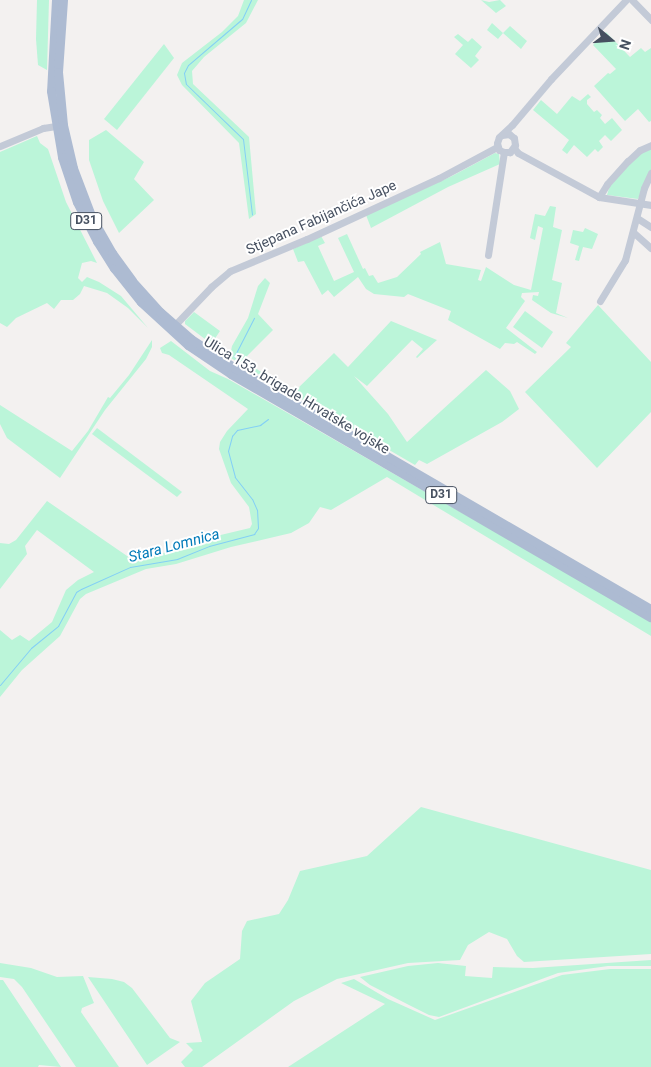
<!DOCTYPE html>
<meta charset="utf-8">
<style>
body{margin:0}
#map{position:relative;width:651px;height:1067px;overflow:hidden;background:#f3f1f0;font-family:Roboto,sans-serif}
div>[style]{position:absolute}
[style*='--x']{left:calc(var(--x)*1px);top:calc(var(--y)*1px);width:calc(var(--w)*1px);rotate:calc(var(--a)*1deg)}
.green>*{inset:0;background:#bbf5d9}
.stream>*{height:1px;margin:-0.5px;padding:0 0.5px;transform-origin:0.5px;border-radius:0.5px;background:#83cff6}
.minor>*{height:7px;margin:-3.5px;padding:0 3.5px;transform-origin:3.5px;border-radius:3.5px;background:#c3cad7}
.major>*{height:9px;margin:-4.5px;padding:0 4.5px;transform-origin:4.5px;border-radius:4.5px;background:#adbbd2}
span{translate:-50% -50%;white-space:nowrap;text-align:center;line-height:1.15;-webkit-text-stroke:4px #fff;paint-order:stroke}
.shield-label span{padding:1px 4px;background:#fff;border:1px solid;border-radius:4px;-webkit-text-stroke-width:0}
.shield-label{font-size:12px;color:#465060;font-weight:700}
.street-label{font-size:14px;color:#465060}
.water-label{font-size:15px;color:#007ab9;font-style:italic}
.north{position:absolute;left:586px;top:15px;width:50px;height:50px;-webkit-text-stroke:4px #fff;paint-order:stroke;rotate:108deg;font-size:14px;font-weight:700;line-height:20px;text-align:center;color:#465060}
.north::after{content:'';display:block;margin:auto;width:18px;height:22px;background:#465060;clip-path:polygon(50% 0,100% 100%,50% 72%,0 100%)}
</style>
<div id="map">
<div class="green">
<i style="clip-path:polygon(37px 0,49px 0,47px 70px,38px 65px,36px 39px)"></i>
<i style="clip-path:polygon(244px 0,258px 0,246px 23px,204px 57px,192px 71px,193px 84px,249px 137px,256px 214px,249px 219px,239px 143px,182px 85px,177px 75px,182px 63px,222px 32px,238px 16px)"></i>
<i style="clip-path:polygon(481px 0,489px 2px,500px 0,506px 6px,496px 13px)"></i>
<i style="clip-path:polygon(492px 23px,503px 33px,510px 26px,527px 41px,521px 49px,503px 33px,498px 39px,487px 30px)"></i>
<i style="clip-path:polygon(606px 32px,630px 57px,641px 48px,645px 52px,651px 48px,651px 121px,649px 122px,638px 109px,625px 121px,594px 86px,608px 73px,610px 74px,616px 69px,593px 45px)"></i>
<i style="clip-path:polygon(458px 34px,468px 42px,472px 38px,482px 47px,475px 56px,479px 60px,471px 68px,455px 54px,463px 45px,454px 37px)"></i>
<i style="clip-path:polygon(164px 44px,174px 58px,117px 130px,104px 119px)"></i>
<i style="clip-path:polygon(588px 94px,591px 97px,587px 100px,587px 104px,594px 112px,597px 110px,602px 115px,600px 118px,605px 124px,612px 118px,622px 130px,611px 141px,605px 135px,599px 141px,603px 147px,598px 152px,595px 149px,587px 157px,574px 145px,567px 154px,562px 150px,569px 140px,533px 110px,541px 100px,557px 114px,572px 96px,580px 101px)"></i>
<i style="clip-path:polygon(106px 130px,144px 162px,134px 179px,154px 200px,119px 233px,103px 201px,89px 160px,89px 140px)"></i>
<i style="clip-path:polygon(37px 136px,40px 143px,48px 149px,66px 202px,97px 263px,91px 261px,82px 263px,78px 278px,82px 282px,87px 277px,99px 282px,121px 296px,148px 328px,128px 308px,107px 293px,84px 286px,80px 294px,73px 300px,61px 300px,54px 309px,47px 303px,16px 318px,7px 327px,0 323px,0 152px)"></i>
<i style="clip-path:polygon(651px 147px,651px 170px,638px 199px,607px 195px,610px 185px,637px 155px)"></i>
<i style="clip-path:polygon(495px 153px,499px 154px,500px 164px,448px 187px,371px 228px,366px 215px,452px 176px)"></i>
<i style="clip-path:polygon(550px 206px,556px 207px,553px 227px,562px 230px,552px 280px,562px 283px,556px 313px,568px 318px,551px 313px,532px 300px,533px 295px,538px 296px,539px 292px,522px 293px,521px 297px,525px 301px,506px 328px,537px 352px,535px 354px,517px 342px,514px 344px,505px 343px,500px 349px,448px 320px,451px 311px,408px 294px,404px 297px,374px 294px,366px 289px,358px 277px,334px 297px,328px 290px,322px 295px,304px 261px,298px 262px,293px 249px,321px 236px,325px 243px,318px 246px,334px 281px,354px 272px,338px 238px,347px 234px,363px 269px,365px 268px,369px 276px,373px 275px,378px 283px,397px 277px,421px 254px,420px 252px,440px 242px,446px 264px,481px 270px,478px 280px,481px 281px,486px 267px,514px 285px,531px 290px,543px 228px,538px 226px,535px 240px,530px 238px,535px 214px,545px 216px)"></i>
<i style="clip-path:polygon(585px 228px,598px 234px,592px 249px,583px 247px,579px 261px,575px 260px,579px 246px,570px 243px,573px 230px,583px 232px)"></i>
<i style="clip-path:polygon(265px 278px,270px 283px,258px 314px,273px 330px,246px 357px,258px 370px,294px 392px,334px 353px,348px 367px,391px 321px,437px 340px,417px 358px,416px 357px,423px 349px,412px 340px,367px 386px,354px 376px,388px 414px,407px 442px,486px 370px,510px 391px,519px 409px,502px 422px,427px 464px,419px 460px,415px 465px,229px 357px,185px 324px,185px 321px,194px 312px,220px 331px,212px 343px,230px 356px,232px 346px,248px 318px,258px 286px)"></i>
<i style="clip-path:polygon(598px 305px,651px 362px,651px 412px,597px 468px,525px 392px,571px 347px,566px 343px)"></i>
<i style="clip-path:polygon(525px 311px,553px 332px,542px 348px,513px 327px)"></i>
<i style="clip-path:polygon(152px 340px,152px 347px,146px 359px,105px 410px,60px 478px,7px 438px,0 424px,0 405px,72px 451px,88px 431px,108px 397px,110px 398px,129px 375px)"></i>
<i style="clip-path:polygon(171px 341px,210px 371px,228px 379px,651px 621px,651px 636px,387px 477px,331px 510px,320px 507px,309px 523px,291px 533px,231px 547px,176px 564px,146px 569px,86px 594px,80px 599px,60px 636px,22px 670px,0 697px,0 630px,12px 640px,20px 635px,29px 641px,52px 622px,66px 590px,78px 580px,94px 572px,37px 530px,25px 546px,27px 554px,0 589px,0 543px,9px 544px,16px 540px,47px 501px,130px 558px,176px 551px,208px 538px,250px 528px,252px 524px,249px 507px,231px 483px,219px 449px,220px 442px,227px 431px,248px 409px,169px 355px,162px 353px,160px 348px)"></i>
<i style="clip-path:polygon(97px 428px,182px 492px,177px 497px,92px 434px)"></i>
<i style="clip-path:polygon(421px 807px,651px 870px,651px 954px,524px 962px,517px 956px,507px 939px,489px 932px,468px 945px,460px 960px,408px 963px,337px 979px,294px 1001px,202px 1067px,185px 1067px,181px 1062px,193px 1050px,186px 1043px,202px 1042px,191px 1001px,205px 983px,240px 959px,242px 931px,247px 921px,279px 914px,288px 900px,300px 871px,367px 856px)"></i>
<i style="clip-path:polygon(651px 960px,651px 966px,608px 966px,558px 973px,439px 1017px,429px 1015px,409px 1005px,370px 985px,360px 977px,408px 966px,438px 963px,466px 966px,465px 976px,492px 978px,493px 967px,533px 968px)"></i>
<i style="clip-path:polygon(0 963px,31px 968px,57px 977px,83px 976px,94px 1003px,82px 1008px,81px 1012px,119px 1067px,76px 1067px,22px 987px,14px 979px,0 977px)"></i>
<i style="clip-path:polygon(610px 969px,651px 969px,651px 1067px,288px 1067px,385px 1004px,341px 983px,354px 979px,388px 999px,435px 1020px,562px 975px)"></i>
<i style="clip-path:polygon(88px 977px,112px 979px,124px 982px,132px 988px,170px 1038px,180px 1042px,147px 1065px)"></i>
<i style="clip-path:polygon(0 980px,3px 980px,61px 1067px,39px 1065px,38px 1067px,0 1067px)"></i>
</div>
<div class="stream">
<i style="--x:251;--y:0;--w:21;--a:115"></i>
<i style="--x:242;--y:19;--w:71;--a:139.6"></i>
<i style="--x:188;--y:65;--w:9;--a:117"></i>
<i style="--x:184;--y:73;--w:11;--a:80"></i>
<i style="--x:186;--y:84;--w:79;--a:44"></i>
<i style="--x:243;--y:139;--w:76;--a:83.2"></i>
<i style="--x:234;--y:357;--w:44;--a:-62.9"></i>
<i style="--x:0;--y:685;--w:48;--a:-50"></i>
<i style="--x:31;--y:648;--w:35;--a:-39"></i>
<i style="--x:58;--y:626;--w:38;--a:-62"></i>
<i style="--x:76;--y:592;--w:6;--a:-31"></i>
<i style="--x:81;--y:589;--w:54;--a:-24.2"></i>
<i style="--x:130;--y:567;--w:48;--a:-9.7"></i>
<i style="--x:177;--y:559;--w:35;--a:-22"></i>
<i style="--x:209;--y:546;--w:47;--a:-14.9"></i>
<i style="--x:254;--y:534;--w:7;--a:-56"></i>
<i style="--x:258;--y:528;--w:18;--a:-93"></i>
<i style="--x:257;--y:510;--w:12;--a:-114"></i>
<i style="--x:252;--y:499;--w:28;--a:-128"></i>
<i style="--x:235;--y:477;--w:27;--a:-105"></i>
<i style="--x:228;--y:451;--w:16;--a:-75"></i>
<i style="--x:232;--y:436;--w:8;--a:-50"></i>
<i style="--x:237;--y:430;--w:24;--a:-12"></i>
<i style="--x:260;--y:425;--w:10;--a:-37"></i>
</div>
<div class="minor">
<i style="--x:632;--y:0;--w:28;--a:46"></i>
<i style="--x:502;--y:135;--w:7;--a:-8"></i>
<i style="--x:509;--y:134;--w:6;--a:39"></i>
<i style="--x:514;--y:138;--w:7;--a:82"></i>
<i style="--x:515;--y:145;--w:9;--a:126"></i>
<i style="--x:510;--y:152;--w:6;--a:180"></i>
<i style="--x:504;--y:152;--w:5;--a:-158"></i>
<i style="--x:499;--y:150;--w:7;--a:-106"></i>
<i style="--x:497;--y:143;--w:6;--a:-72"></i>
<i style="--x:499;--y:137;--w:18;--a:-43"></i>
<i style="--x:512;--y:125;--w:60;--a:-49.7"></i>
<i style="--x:551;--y:79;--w:109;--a:-46.5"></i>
<i style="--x:0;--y:146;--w:47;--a:-22.7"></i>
<i style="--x:43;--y:128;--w:18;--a:-9"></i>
<i style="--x:514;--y:148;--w:6;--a:51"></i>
<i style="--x:518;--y:153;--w:92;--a:28.5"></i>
<i style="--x:599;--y:197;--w:53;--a:8.7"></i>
<i style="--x:599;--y:197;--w:15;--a:-58"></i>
<i style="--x:607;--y:184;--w:31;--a:-48"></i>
<i style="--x:628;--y:161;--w:16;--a:-43"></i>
<i style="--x:640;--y:150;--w:12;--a:-24"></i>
<i style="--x:637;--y:218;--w:17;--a:33"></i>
<i style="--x:633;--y:232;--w:24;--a:42"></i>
<i style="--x:488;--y:255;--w:104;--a:-81.2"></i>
<i style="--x:600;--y:301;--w:48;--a:-58.6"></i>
<i style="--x:625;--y:260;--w:74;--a:-75.2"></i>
<i style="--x:644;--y:188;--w:17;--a:-65"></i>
<i style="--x:172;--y:328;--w:57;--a:-46.4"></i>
<i style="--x:211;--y:287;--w:25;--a:-40"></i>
<i style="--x:230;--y:271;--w:83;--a:-22.6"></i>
<i style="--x:307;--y:239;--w:145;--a:-24.8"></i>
<i style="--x:439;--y:178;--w:66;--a:-28.1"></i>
</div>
<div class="major">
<i style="--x:56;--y:0;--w:91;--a:93.1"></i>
<i style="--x:51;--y:91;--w:67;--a:80.5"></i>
<i style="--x:62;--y:157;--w:47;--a:71.6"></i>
<i style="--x:77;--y:202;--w:44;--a:62.9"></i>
<i style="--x:97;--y:241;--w:32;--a:58"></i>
<i style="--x:114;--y:268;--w:43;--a:51.5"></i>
<i style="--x:141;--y:302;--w:64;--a:42.5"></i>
<i style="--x:188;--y:345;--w:52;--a:34"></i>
<i style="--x:231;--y:374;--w:485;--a:30.1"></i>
<i style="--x:63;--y:0;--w:72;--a:94"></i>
<i style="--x:58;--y:72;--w:53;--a:84.6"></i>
<i style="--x:63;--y:125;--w:44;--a:76.9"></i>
<i style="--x:73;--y:168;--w:53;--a:69.2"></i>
<i style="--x:92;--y:218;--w:40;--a:60.3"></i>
<i style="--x:112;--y:253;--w:34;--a:54"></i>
<i style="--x:132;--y:281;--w:42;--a:47.9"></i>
<i style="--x:160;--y:312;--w:41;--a:41.1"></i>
<i style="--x:191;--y:339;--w:53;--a:33.4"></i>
<i style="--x:235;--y:368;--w:481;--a:30.1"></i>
</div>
<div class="shield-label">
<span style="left:86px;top:221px">D31</span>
<span style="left:441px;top:495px">D31</span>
</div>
<div class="street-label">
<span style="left:321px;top:217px;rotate:-24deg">Stjepana Fabijančića Jape</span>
<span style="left:297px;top:395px;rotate:31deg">Ulica 153. brigade Hrvatske vojske</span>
</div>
<div class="water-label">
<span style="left:174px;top:546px;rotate:-15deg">Stara Lomnica</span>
</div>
<div class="north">N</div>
</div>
